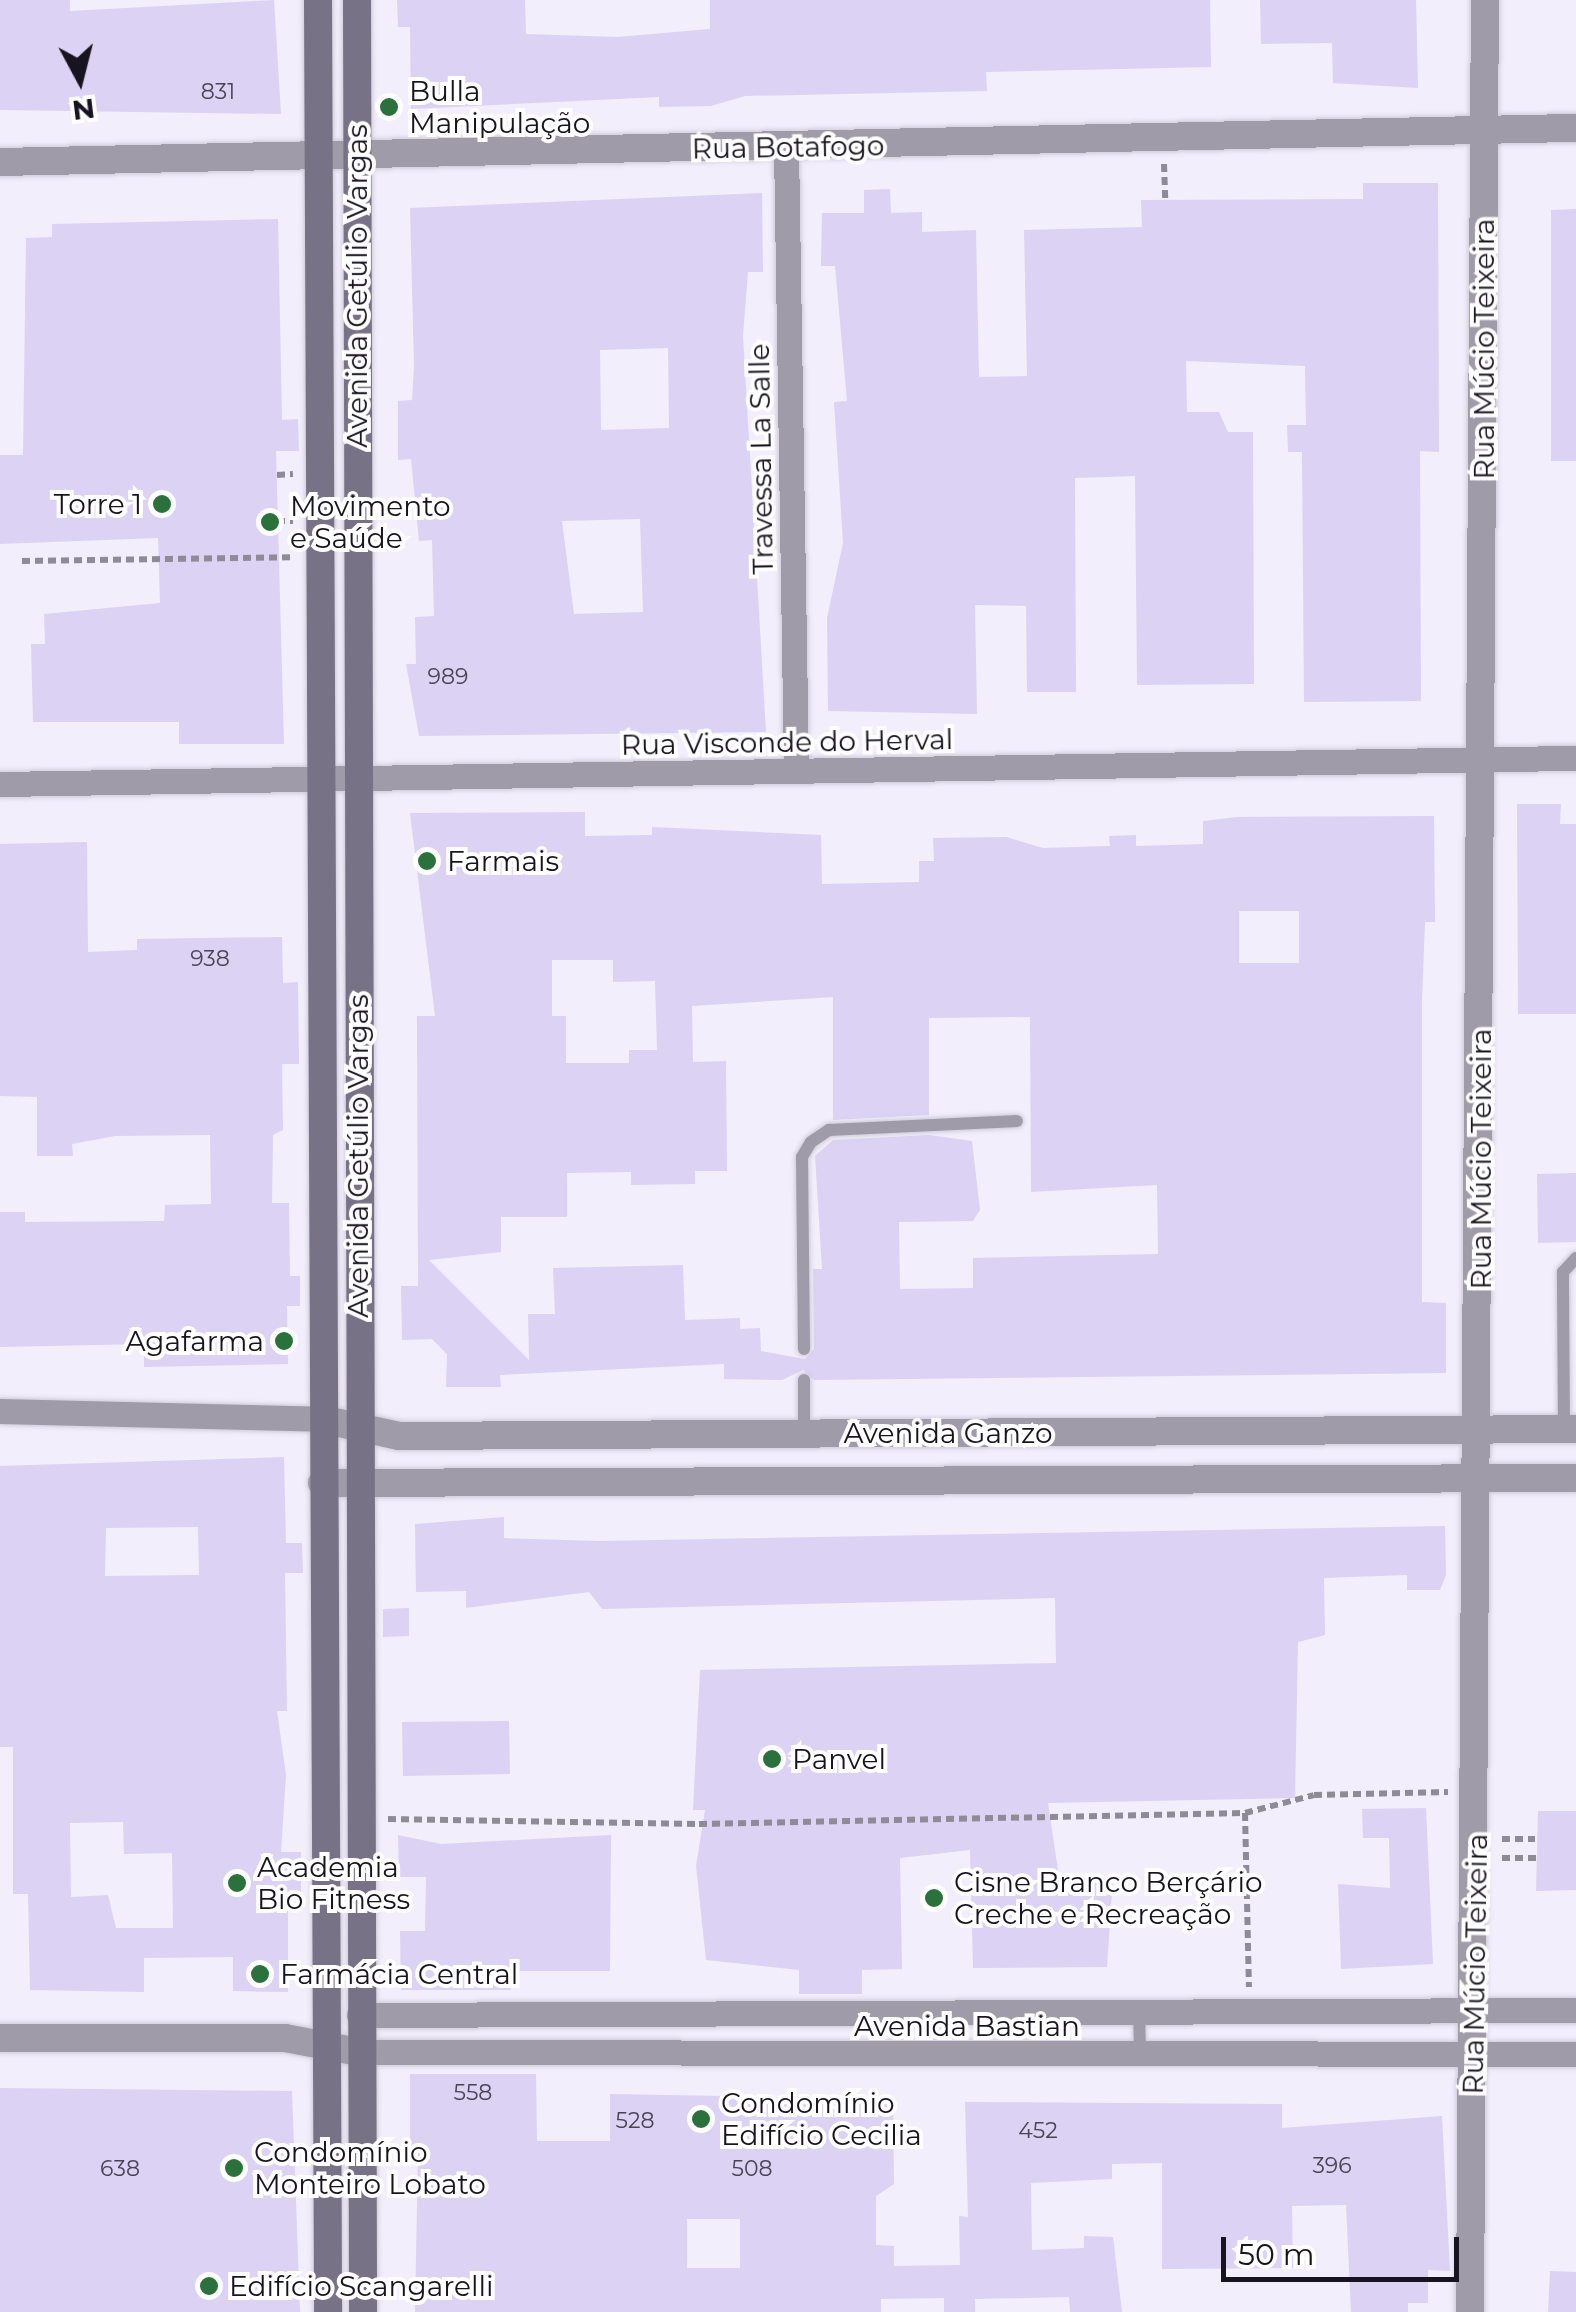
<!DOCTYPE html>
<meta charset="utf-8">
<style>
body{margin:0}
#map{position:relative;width:1576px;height:2312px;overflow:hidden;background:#f2eefc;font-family:Montserrat,sans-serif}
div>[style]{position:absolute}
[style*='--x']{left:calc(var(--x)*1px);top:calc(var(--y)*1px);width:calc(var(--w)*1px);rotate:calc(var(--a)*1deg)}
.building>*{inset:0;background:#dcd2f3}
.path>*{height:6px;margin-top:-3px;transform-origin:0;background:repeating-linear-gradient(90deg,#8e8a96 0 8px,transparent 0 13px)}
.roads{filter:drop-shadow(0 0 2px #cfcbd9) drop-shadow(0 0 2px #cfcbd9)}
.service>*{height:12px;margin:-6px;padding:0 6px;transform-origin:6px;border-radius:6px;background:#9f9ba8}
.minor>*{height:25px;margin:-12.5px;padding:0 12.5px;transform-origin:12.5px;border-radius:12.5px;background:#9f9ba8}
.tertiary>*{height:28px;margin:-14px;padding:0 14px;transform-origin:14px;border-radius:14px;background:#9f9ba8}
.secondary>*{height:28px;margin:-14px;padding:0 14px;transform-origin:14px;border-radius:14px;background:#777285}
.dots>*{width:28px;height:28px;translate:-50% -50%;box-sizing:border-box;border:5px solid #fefefe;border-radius:50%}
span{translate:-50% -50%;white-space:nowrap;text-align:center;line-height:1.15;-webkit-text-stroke:8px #fefefe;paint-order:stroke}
.number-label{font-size:22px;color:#494454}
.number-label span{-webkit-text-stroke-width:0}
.poi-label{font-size:28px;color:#18141f}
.left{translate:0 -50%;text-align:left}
.right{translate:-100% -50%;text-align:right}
.street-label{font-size:28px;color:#18141f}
.north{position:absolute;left:30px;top:30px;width:100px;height:100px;-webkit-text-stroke:8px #fefefe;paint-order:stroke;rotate:173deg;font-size:28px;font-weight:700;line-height:40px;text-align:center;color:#18141f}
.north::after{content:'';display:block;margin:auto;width:35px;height:45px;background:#18141f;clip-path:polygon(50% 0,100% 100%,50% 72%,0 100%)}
.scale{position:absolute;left:1221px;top:2237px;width:238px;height:45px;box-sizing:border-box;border:5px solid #18141f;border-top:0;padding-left:12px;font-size:30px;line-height:35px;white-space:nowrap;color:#18141f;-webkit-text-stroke:8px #fefefe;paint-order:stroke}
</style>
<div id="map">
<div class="building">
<i style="clip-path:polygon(0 0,70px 0,70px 11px,274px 0,281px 114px,0 110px)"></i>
<i style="clip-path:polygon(397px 0,525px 0,526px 34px,617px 37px,710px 29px,710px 0,1210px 0,1211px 67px,986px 72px,987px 91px,745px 96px,711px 106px,659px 107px,659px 97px,411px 109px,410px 27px,398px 27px)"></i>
<i style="clip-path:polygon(1260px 0,1416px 0,1418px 88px,1333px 83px,1332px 43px,1261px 44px)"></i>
<i style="clip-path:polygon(1363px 183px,1438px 183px,1439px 452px,1420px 451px,1421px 701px,1304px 702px,1302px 452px,1288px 452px,1287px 425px,1306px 425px,1305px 366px,1186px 361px,1187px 412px,1219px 412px,1228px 432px,1253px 432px,1254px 684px,1137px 685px,1135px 476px,1075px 478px,1076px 692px,1027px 692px,1026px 606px,975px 605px,977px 714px,828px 711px,827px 618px,843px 543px,834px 402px,847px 401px,835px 266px,821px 266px,822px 213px,864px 213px,864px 190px,890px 189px,891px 213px,922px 212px,922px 232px,976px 230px,979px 377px,1027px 376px,1024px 230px,1142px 227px,1141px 200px,1363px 199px)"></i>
<i style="clip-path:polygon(evenodd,762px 193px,763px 272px,748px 272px,743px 336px,766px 732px,419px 736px,406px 664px,416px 664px,415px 617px,434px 616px,432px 540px,419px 541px,411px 459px,398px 460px,398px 401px,412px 400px,414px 366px,410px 208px,762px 193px,668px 348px,669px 428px,601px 430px,600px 350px,668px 348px,762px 193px,640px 519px,643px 612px,574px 614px,562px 521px,640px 519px)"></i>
<i style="clip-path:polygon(1576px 209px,1576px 461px,1551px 461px,1551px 210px)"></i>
<i style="clip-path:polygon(278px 219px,282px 420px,298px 419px,299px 451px,276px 451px,284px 744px,179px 744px,179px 722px,33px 722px,31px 644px,45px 644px,44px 614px,160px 603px,158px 538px,0 544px,0 455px,23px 455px,26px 238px,52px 237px,52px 224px)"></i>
<i style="clip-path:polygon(1517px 804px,1561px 804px,1560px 824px,1576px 824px,1576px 1014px,1518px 1014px)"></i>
<i style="clip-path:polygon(evenodd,585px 812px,585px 836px,652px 835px,652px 827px,821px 835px,822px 884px,919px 882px,919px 861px,934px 861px,933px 838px,1006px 837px,1043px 848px,1110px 846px,1109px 836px,1136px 835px,1136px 846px,1203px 844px,1203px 821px,1237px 817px,1434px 816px,1435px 922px,1425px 922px,1422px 1001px,1422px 1302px,1446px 1303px,1446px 1373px,814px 1380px,803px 1370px,782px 1380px,724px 1379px,724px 1364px,500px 1375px,501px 1387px,446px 1387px,447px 1354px,432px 1339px,402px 1340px,401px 1286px,418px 1286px,417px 1016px,435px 1016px,410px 813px,585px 812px,1239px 911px,1299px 911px,1299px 963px,1239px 963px,1239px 911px,585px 812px,552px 960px,613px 960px,613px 982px,655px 981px,657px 1050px,629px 1050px,629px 1063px,566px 1063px,566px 1016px,552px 1016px,552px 960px,585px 812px,833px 997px,833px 1120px,929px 1115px,929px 1018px,1030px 1017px,1031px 1192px,1157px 1185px,1158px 1254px,973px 1258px,973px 1288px,900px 1289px,899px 1222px,973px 1221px,980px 1210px,972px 1141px,929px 1135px,833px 1140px,815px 1156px,822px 1269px,813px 1269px,814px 1349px,805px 1359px,761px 1351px,760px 1328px,740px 1329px,740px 1318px,685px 1320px,683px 1265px,553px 1268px,555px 1314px,528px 1314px,529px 1360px,429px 1260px,501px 1252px,501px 1217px,567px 1217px,567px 1173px,631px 1172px,631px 1185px,695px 1184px,695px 1171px,727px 1171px,726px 1061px,693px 1062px,692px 1006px,833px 997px)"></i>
<i style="clip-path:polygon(87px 842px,88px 952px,137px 950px,137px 939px,282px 937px,283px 983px,298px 982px,299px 1064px,282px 1064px,283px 1130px,273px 1135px,272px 1203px,289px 1203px,290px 1276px,300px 1276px,300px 1306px,287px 1306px,288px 1364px,144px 1367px,144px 1344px,0 1347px,0 1212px,25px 1212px,25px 1222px,164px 1221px,165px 1205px,211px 1204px,210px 1135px,115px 1136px,72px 1144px,73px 1156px,37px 1156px,37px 1097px,0 1096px,0 844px)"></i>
<i style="clip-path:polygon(1576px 1173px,1576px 1242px,1538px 1243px,1537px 1174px)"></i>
<i style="clip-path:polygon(evenodd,284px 1457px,286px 1543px,302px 1543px,303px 1573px,285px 1573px,287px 1711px,277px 1711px,286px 1775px,281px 1852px,301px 1852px,301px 1894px,288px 1894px,288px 1992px,233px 1991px,233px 1957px,144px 1958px,144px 1992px,30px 1990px,28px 1894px,13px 1894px,13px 1747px,0 1747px,0 1466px,284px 1457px,198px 1527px,199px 1575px,105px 1576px,106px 1528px,198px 1527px,284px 1457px,123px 1822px,124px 1854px,172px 1853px,173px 1928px,116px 1928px,108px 1895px,71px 1897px,70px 1823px,123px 1822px)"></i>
<i style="clip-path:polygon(504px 1517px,504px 1538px,599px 1541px,1445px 1526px,1446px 1575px,1440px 1590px,1407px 1590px,1407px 1575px,1324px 1578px,1325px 1635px,1298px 1642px,1295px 1798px,1048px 1803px,1059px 1877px,1113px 1877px,1107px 1967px,973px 1968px,970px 1850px,900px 1858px,902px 1969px,862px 1970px,862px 1994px,799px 1994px,799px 1970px,706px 1960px,696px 1866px,705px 1810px,693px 1810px,700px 1670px,1056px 1663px,1055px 1598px,602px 1609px,589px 1592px,466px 1608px,466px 1591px,416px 1592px,415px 1524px)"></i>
<i style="clip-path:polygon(409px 1608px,409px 1636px,383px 1637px,383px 1609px)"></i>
<i style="clip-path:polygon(509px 1721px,510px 1774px,403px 1776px,402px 1722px)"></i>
<i style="clip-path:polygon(1426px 1808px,1433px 1964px,1341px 1969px,1338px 1884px,1390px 1888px,1389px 1838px,1363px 1838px,1362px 1809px)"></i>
<i style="clip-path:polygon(1538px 1811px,1576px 1811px,1576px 1890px,1536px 1891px)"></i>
<i style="clip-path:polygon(398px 1835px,441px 1844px,611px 1835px,610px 1971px,511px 1971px,511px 1990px,401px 1990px,400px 1931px,425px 1931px,426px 1877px,399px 1877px)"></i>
<i style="clip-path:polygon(evenodd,410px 2074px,536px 2074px,537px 2141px,610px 2141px,610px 2094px,893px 2099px,894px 2184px,876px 2196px,876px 2245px,894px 2246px,894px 2266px,960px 2265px,959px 2216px,968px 2217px,965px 2102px,1282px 2104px,1282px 2128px,1442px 2116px,1450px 2271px,1428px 2270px,1428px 2303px,1408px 2303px,1408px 2312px,1351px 2312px,1346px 2205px,1292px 2206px,1293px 2268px,1162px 2269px,1162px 2163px,1112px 2164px,1112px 2179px,1031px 2183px,1032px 2250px,1084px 2248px,1084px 2236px,1113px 2237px,1122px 2312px,1070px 2312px,1069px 2297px,975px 2299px,975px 2312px,944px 2312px,944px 2298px,881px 2299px,881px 2312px,415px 2312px,418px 2147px,410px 2147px,410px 2074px,687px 2219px,740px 2219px,740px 2268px,687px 2268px,687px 2219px)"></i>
<i style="clip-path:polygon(0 2088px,292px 2091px,300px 2312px,0 2312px)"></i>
<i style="clip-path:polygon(1550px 2271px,1576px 2272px,1576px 2312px,1548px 2312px)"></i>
</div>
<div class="path">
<i style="--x:1164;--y:164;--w:36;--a:88"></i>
<i style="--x:277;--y:475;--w:16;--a:-4"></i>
<i style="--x:277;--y:521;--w:16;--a:0"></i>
<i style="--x:22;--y:561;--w:271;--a:-0.8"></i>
<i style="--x:1245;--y:1813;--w:174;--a:88.7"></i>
<i style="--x:388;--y:1819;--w:311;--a:0.9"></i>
<i style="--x:699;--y:1824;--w:546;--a:-1.15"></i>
<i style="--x:1245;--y:1813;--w:71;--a:-14.6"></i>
<i style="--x:1314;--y:1795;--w:134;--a:-1.3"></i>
<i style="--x:1502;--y:1839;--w:33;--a:0"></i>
<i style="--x:1502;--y:1858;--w:34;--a:0"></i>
</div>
<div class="roads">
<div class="service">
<i style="--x:804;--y:1349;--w:192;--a:-90.6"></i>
<i style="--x:802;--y:1157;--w:17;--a:-59"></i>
<i style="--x:811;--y:1142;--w:22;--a:-34"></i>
<i style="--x:829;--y:1130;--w:188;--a:-2.7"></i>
<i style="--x:804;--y:1380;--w:54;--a:90"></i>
<i style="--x:1564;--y:1430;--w:158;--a:-90.4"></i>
<i style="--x:1563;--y:1272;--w:19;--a:-47"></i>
<i style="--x:1139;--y:2011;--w:42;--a:88.6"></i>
</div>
<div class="minor">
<i style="--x:786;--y:147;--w:624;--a:89.08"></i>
<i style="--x:0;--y:784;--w:1576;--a:-0.95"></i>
<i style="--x:0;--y:1411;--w:321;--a:1.4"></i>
<i style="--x:359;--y:2015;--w:1217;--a:-0.24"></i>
<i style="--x:359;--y:2052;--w:1217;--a:0.09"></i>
</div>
<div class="tertiary">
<i style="--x:0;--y:162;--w:1576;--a:-1.24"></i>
<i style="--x:321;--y:1419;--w:80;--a:12.3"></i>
<i style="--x:399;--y:1436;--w:1177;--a:-0.34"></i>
<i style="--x:322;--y:1483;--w:1254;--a:-0.23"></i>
<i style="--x:0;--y:2038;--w:285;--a:0"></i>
<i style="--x:285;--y:2038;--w:75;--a:10.7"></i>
<i style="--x:1470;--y:2312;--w:2312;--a:-89.63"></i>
</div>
<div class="secondary">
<i style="--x:318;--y:0;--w:2312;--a:89.75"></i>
<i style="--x:357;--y:0;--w:2312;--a:89.85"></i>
</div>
</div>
<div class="dots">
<i style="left:389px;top:107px;background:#2b713c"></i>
<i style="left:162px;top:504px;background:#2b713c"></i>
<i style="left:270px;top:522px;background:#2b713c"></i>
<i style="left:427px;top:861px;background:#2b713c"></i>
<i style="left:284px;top:1341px;background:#2b713c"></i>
<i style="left:772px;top:1759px;background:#2b713c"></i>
<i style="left:237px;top:1883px;background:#2b713c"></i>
<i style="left:934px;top:1898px;background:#2b713c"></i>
<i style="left:260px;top:1974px;background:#2b713c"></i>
<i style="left:701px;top:2119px;background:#2b713c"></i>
<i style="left:234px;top:2168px;background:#2b713c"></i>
<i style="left:209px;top:2286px;background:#2b713c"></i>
</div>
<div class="number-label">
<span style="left:218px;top:92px">831</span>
<span style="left:448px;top:677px">989</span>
<span style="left:210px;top:959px">938</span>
<span style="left:473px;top:2093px">558</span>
<span style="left:635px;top:2121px">528</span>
<span style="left:1038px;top:2131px">452</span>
<span style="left:1332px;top:2166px">396</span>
<span style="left:120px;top:2169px">638</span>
<span style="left:752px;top:2169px">508</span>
</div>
<div class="poi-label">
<span class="left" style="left:409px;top:107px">Bulla<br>Manipulação</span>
<span class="right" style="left:142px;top:504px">Torre 1</span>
<span class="left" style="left:290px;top:522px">Movimento<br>e Saúde</span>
<span class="left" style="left:447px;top:861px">Farmais</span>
<span class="right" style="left:264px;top:1341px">Agafarma</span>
<span class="left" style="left:792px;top:1759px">Panvel</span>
<span class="left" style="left:257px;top:1883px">Academia<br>Bio Fitness</span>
<span class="left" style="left:954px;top:1898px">Cisne Branco Berçário<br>Creche e Recreação</span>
<span class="left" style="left:280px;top:1974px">Farmácia Central</span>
<span class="left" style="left:721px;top:2119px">Condomínio<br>Edifício Cecilia</span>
<span class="left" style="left:254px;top:2168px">Condomínio<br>Monteiro Lobato</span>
<span class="left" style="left:229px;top:2286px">Edifício Scangarelli</span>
</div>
<div class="street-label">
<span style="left:788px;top:147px;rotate:-1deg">Rua Botafogo</span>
<span style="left:357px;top:286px;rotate:-90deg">Avenida Getúlio Vargas</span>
<span style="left:1484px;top:349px;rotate:-90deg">Rua Múcio Teixeira</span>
<span style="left:761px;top:459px;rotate:-91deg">Travessa La Salle</span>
<span style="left:787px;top:742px;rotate:-1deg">Rua Visconde do Herval</span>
<span style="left:358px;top:1156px;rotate:-90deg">Avenida Getúlio Vargas</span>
<span style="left:1481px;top:1159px;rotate:-90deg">Rua Múcio Teixeira</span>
<span style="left:948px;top:1433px">Avenida Ganzo</span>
<span style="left:1475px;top:1964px;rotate:-89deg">Rua Múcio Teixeira</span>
<span style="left:967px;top:2026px">Avenida Bastian</span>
</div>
<div class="north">N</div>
<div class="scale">50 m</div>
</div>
